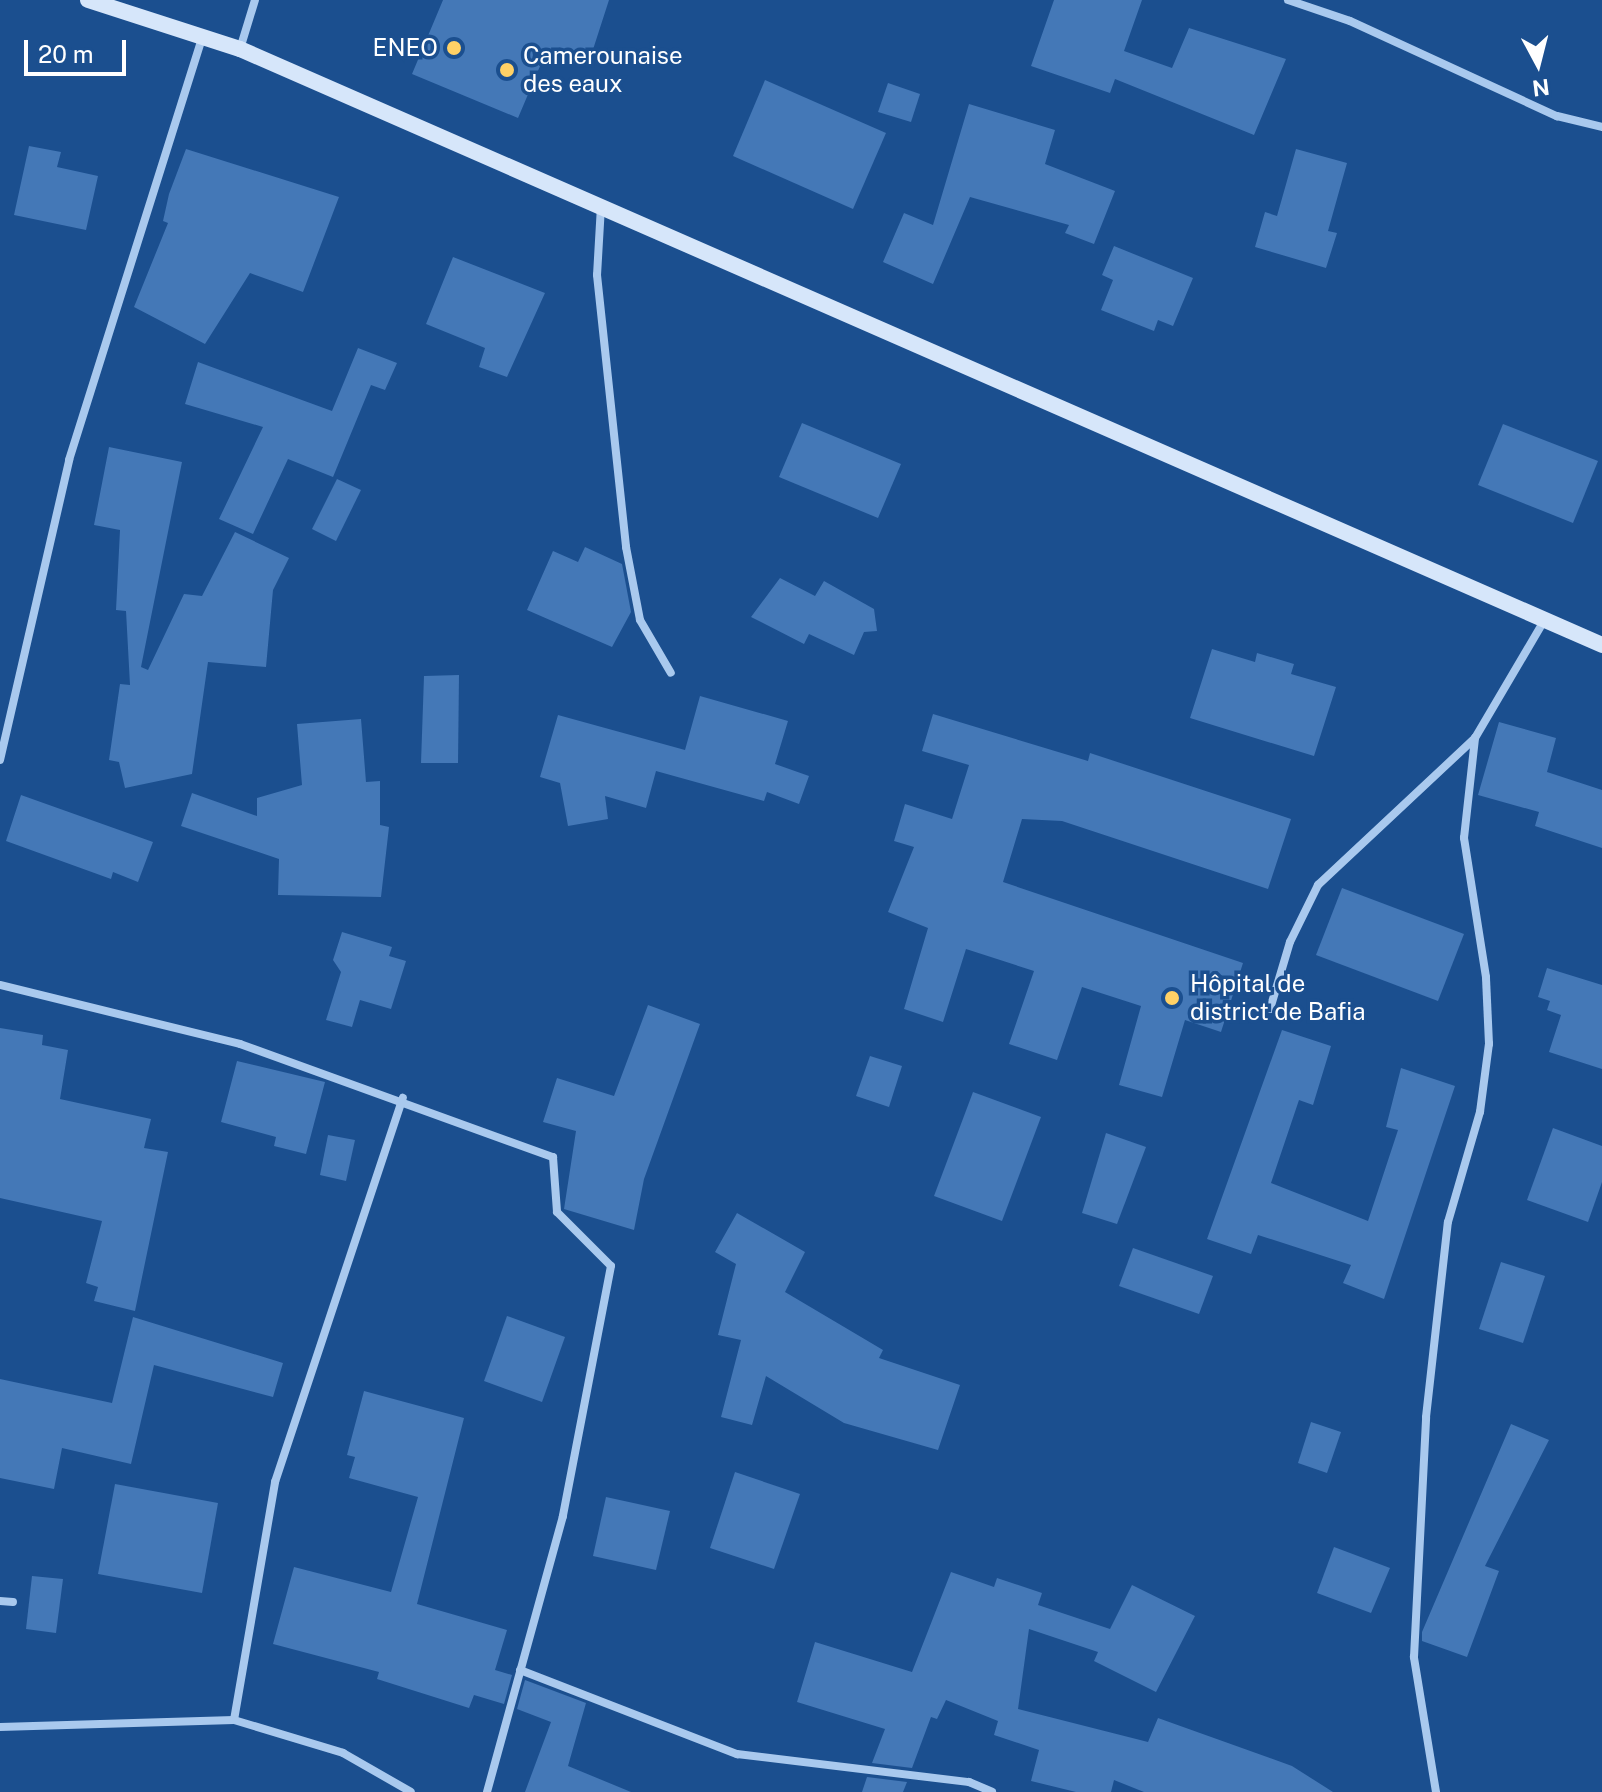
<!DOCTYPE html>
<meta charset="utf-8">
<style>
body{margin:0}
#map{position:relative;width:1602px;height:1792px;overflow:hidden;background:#1b4f8f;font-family:"Public Sans",sans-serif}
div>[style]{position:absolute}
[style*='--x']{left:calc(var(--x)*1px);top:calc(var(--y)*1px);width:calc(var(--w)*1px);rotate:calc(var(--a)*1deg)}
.building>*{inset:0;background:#4478b7}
.street>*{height:8px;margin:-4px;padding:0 4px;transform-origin:4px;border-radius:4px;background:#a9c9ee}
.secondary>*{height:16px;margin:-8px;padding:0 8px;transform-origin:8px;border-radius:8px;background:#d6e6fa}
.dots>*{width:22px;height:22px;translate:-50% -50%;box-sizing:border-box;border:4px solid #1b4f8f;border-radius:50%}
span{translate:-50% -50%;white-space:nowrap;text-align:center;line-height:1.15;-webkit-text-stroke:7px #1b4f8f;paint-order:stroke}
.poi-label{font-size:24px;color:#fff}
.right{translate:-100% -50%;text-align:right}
.left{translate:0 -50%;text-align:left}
.north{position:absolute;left:1498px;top:24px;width:80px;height:80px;-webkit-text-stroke:6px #1b4f8f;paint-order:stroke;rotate:173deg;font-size:22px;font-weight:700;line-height:32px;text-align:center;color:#fff}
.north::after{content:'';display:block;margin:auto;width:28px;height:36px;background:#fff;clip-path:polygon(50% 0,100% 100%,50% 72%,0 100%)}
.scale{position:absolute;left:24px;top:40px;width:102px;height:36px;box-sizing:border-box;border:4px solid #fff;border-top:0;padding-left:10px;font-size:24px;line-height:28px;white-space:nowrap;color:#fff;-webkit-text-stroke:6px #1b4f8f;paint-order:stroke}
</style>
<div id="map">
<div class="building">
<i style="clip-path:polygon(443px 0,609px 0,588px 65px,546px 52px,518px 118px,412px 74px)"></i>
<i style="clip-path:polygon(1054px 0,1142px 0,1124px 51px,1172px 68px,1189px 28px,1286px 59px,1254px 135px,1115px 79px,1110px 93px,1031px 66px)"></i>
<i style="clip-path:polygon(765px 80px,886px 133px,853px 209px,733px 156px)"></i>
<i style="clip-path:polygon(888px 83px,920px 94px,911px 122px,878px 112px)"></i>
<i style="clip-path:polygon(969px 104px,1055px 130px,1045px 164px,1115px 191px,1094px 244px,1065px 233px,1069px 225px,970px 197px,933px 284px,883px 262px,904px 213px,933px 225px)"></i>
<i style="clip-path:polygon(29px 146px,61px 152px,57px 167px,98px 176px,86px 230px,14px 215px)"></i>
<i style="clip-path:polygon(186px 149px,339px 197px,303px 292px,250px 273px,205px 344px,134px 307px,168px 223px,163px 221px,169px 194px)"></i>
<i style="clip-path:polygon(1296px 149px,1347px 163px,1328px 231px,1337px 233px,1326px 268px,1255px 247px,1265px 212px,1277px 216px)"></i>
<i style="clip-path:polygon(1114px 246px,1193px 278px,1173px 326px,1158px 320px,1154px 331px,1101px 310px,1113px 280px,1102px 275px)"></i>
<i style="clip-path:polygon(453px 257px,545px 293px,507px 377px,479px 367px,485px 348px,426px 324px)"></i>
<i style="clip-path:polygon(358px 348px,397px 363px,385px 390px,371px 385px,333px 477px,288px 459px,253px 534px,219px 519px,263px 427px,185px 404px,198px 362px,332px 411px)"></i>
<i style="clip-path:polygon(802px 423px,901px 464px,878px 518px,779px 477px)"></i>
<i style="clip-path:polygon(1503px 424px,1598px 461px,1573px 523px,1478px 485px)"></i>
<i style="clip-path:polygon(109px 447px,182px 462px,141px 667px,148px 670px,184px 594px,202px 596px,235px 532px,289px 558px,273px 590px,266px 667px,208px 662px,192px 774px,125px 788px,119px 762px,109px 760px,120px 684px,130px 685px,126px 611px,116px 610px,120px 530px,94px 525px)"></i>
<i style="clip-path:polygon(337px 479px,361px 490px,336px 541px,312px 529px)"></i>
<i style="clip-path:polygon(585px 547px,622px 564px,631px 612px,612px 647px,527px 610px,553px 551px,578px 562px)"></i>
<i style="clip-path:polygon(780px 578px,815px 596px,824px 581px,874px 609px,877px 631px,864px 632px,854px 655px,809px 634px,804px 644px,751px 617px)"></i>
<i style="clip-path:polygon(1212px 649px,1255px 662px,1257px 653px,1294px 664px,1291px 674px,1336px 687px,1314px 756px,1190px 718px)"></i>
<i style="clip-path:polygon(459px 675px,458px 763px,421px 763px,424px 676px)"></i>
<i style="clip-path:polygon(700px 696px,788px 721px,775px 764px,809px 776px,799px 804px,767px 792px,764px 801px,656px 771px,646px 808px,605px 796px,608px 819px,568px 826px,560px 783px,540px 777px,558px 715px,685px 750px)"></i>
<i style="clip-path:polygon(933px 714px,1088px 761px,1090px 753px,1291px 819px,1268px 889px,1062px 821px,1022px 819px,1003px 882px,1243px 963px,1221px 1032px,1185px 1020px,1162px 1097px,1119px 1085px,1141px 1006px,1082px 987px,1057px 1060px,1009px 1044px,1034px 971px,966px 949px,943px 1022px,904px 1009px,928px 928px,888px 912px,914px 847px,894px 841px,905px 804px,952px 819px,969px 765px,922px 751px)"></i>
<i style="clip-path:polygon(361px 719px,366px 782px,380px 781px,380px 825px,389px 827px,381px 897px,278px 895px,279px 859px,181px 826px,192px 793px,257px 816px,257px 798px,302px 785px,297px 724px)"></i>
<i style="clip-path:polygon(1499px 722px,1556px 738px,1547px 772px,1602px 790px,1602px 848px,1535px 826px,1539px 812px,1478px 795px)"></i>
<i style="clip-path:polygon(21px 795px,153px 842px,138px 882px,113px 872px,111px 879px,6px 841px)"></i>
<i style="clip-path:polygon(1342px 888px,1464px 934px,1438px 1001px,1316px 955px)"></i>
<i style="clip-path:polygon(342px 932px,392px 947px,389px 956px,406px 961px,391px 1009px,360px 1000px,352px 1027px,326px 1020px,341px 972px,333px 960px)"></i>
<i style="clip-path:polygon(1547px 968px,1602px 985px,1602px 1069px,1549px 1052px,1561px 1015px,1547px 1010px,1550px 1001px,1538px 997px)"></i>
<i style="clip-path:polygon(648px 1005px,700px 1024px,644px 1179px,634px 1230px,564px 1209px,576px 1131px,543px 1122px,557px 1078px,614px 1096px)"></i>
<i style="clip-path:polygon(0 1028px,43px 1035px,42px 1045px,68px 1050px,60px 1099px,151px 1119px,144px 1148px,168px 1152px,135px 1311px,94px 1301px,98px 1287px,86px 1283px,102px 1221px,0 1198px)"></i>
<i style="clip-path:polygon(1282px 1030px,1331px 1046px,1313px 1105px,1299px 1100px,1271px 1183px,1368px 1221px,1398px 1130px,1386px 1127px,1401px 1068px,1455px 1086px,1384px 1299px,1343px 1283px,1351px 1265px,1258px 1235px,1251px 1254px,1207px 1239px)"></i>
<i style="clip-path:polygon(870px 1056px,902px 1066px,889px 1107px,856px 1096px)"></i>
<i style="clip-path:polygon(237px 1061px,325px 1082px,306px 1154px,274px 1146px,276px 1137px,221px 1122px)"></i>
<i style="clip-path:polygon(973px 1092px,1041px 1117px,1002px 1221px,934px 1196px)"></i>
<i style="clip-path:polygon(1553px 1128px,1602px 1146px,1602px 1182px,1588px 1222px,1527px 1200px)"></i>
<i style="clip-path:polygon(1106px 1133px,1146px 1147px,1117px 1224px,1082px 1213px)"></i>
<i style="clip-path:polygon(328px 1135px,355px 1140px,346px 1181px,320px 1175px)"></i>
<i style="clip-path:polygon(737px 1213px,805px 1252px,785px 1292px,883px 1350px,879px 1358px,960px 1385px,938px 1450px,844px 1423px,766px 1376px,752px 1425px,721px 1417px,741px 1340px,718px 1335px,736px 1264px,715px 1252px)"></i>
<i style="clip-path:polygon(1133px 1248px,1213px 1276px,1199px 1314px,1119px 1286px)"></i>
<i style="clip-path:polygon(1501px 1262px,1545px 1276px,1523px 1343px,1479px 1329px)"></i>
<i style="clip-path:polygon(507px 1316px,565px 1337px,542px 1402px,484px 1381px)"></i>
<i style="clip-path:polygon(133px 1317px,283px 1363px,273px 1397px,154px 1365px,131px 1464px,62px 1448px,54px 1489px,0 1478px,0 1379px,112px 1403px)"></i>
<i style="clip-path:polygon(364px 1391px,464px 1418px,417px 1604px,507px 1630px,495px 1670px,512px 1675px,504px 1704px,474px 1695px,469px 1708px,377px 1679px,379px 1672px,273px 1644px,294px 1567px,391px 1592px,418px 1497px,349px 1478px,355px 1457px,347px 1455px)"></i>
<i style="clip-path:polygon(1311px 1422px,1341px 1432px,1327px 1473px,1298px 1463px)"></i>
<i style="clip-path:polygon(1511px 1424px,1549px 1440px,1485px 1566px,1499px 1571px,1467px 1657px,1422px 1641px,1422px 1632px)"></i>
<i style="clip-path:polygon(735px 1472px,800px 1494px,774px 1569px,710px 1548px)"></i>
<i style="clip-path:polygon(115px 1484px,218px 1503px,202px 1593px,98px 1574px)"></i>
<i style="clip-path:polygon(606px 1497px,670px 1511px,656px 1570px,593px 1556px)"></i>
<i style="clip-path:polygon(1334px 1547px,1390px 1568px,1371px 1613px,1317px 1593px)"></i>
<i style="clip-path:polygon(951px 1572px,994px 1587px,997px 1578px,1042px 1593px,1038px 1605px,1110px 1629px,1132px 1585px,1195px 1616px,1156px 1692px,1094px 1661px,1098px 1652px,1029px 1629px,1018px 1709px,1148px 1742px,1158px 1718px,1292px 1766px,1333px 1792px,1144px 1792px,1114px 1780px,1111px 1792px,1076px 1792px,1031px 1781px,1039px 1750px,994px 1735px,998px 1721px,946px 1700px,937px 1719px,931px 1717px,912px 1768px,872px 1763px,885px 1729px,797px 1702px,815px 1642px,912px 1672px)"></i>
<i style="clip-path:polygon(32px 1576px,63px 1579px,56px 1633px,26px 1629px)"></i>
<i style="clip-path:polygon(525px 1680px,586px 1703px,568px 1766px,631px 1792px,525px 1792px,551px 1722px,517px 1709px)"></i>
<i style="clip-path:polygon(867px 1777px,907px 1782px,903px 1792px,862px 1792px)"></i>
</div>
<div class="street">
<i style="--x:1288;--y:0;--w:65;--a:18.7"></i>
<i style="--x:1350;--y:21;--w:228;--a:24.7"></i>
<i style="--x:1557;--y:116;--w:46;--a:13.7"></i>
<i style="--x:240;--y:49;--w:51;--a:-73"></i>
<i style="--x:601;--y:206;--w:69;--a:93.3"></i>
<i style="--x:597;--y:275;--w:274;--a:83.9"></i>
<i style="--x:626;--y:547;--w:74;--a:79.1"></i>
<i style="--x:640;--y:620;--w:61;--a:59.7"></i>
<i style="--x:0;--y:760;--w:308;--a:-77"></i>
<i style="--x:69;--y:460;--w:442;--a:-72.5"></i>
<i style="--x:0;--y:985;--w:247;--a:13.8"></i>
<i style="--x:240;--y:1044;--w:333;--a:19.9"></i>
<i style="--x:553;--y:1157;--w:55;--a:85.8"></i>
<i style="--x:557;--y:1212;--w:76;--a:45"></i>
<i style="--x:611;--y:1266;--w:255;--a:100.9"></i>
<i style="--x:563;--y:1516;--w:286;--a:105.4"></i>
<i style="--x:1270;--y:1009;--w:70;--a:-73.4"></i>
<i style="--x:1290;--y:942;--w:64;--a:-63.8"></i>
<i style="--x:1318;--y:885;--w:214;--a:-43.1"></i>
<i style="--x:0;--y:1601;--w:13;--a:4"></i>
<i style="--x:520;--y:1670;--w:233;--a:21.2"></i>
<i style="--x:737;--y:1754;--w:234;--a:6.9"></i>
<i style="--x:969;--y:1782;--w:25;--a:23"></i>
<i style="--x:234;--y:1720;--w:242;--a:-80.2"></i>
<i style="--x:275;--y:1482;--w:405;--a:-71.6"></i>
<i style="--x:0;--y:1727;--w:234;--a:-1.7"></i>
<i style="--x:234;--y:1720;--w:114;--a:16.8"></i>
<i style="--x:343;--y:1753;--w:78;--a:29.8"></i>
<i style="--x:1436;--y:1792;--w:137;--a:-99.3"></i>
<i style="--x:1414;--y:1657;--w:240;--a:-87.1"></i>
<i style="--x:1426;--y:1417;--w:196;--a:-83.6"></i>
<i style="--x:1448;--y:1222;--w:115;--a:-73.8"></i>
<i style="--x:1480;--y:1112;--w:69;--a:-82.5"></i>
<i style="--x:1489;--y:1044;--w:67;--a:-92.6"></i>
<i style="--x:1486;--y:977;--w:141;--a:-99"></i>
<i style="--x:1464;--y:838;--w:101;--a:-83.7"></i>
<i style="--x:1475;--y:738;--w:136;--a:-59.5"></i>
</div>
<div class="secondary">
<i style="--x:88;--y:0;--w:160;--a:17.9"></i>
<i style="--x:240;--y:49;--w:1487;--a:23.63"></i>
</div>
<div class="dots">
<i style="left:454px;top:48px;background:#ffd166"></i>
<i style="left:507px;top:70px;background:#ffd166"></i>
<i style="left:1172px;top:998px;background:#ffd166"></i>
</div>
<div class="poi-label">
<span class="right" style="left:438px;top:48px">ENEO</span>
<span class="left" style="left:523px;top:70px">Camerounaise<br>des eaux</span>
<span class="left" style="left:1190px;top:998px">Hôpital de<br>district de Bafia</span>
</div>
<div class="north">N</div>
<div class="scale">20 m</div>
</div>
